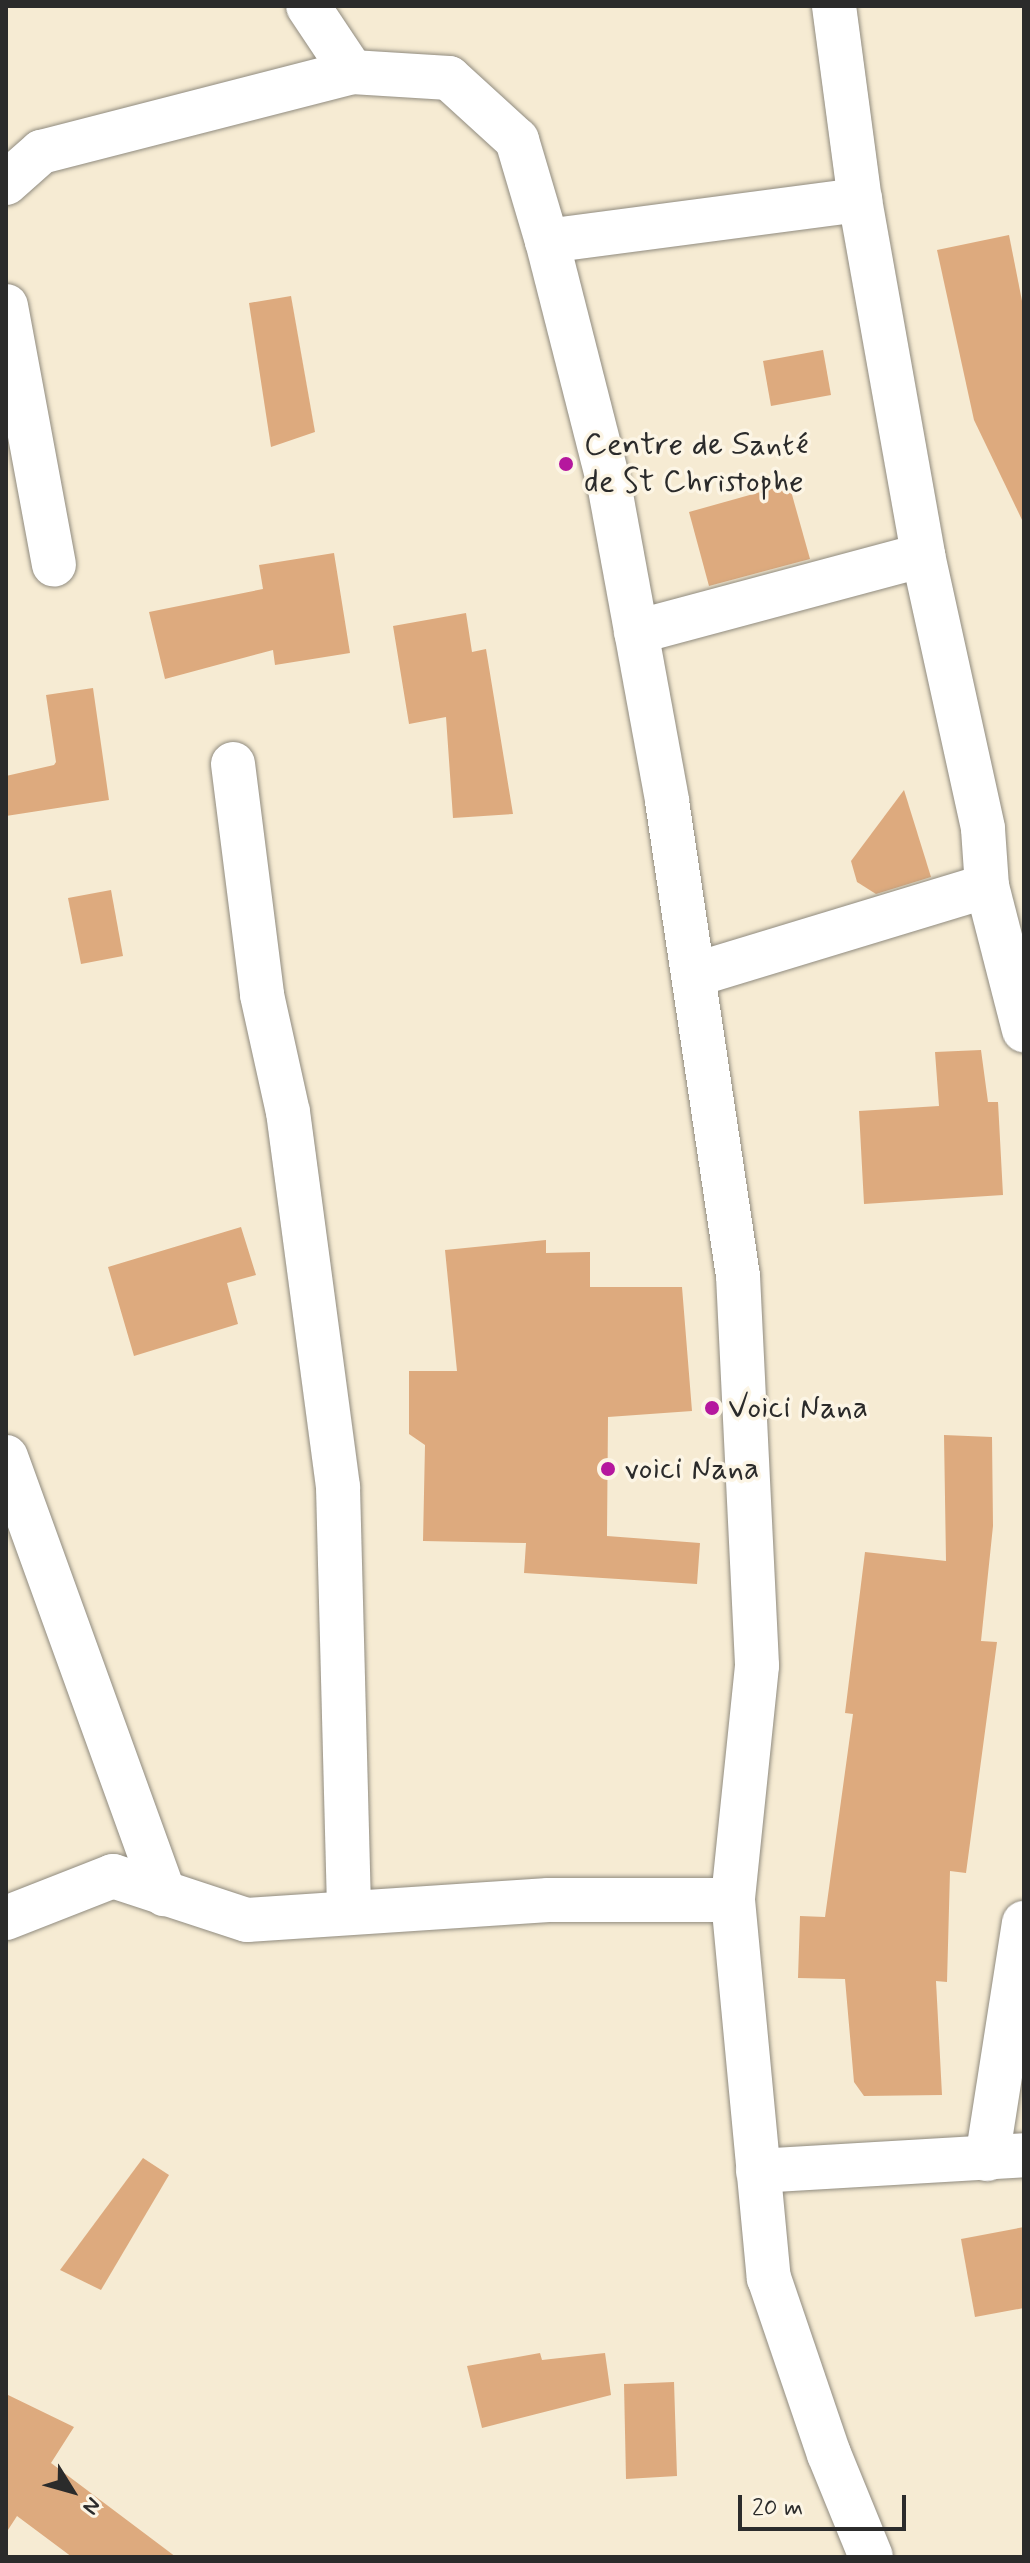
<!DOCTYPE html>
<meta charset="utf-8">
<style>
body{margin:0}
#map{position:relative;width:1030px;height:2563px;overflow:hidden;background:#f6ebd3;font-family:Mynerve,sans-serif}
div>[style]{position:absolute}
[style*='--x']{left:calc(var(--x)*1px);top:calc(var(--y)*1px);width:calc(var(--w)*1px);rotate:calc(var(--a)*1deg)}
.building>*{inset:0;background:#ddaa7e}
.roads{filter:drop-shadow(0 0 2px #908b7f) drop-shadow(0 0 2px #908b7f)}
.street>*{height:44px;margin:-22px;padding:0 22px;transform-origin:22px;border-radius:22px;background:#fff}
.dots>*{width:22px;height:22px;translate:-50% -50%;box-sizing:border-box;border:4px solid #fcf5e5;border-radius:50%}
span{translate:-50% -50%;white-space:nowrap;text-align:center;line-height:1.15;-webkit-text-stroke:7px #fcf5e5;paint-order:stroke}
.poi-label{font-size:32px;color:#2b2b2b}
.left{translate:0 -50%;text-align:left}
.frame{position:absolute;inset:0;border:8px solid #2b2b2b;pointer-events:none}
.north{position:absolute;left:32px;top:2451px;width:80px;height:80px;-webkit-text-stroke:6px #fcf5e5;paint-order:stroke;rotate:127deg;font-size:22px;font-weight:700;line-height:32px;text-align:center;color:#2b2b2b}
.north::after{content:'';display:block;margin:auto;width:28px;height:36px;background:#2b2b2b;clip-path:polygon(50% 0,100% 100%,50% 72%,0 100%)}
.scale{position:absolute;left:738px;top:2495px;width:168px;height:36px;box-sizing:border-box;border:4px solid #2b2b2b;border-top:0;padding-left:10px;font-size:24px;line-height:28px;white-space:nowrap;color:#2b2b2b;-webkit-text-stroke:6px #fcf5e5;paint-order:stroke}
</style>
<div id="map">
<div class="building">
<i style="clip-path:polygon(1009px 235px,1024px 311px,1024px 524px,974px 420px,937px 250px)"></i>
<i style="clip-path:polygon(291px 296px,315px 432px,271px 447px,249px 303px)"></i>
<i style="clip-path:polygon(823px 350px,831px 395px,771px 406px,763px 361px)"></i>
<i style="clip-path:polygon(789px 484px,810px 559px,709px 586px,689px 512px)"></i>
<i style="clip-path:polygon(334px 553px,350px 653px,275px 665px,273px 650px,165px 679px,149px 612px,263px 589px,259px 565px)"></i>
<i style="clip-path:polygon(466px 613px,472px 652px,486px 649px,513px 814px,453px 818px,446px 717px,409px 724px,393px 626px)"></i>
<i style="clip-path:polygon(93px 688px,109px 800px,6px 816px,6px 776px,54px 765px,56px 762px,46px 695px)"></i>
<i style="clip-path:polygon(904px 790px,931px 877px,876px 894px,857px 882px,851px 861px)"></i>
<i style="clip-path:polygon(111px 890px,123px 956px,81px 964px,68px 898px)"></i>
<i style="clip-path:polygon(981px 1050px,988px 1102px,998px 1102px,1003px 1195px,864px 1204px,859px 1111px,939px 1106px,935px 1052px)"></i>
<i style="clip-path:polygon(241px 1227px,256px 1275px,227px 1283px,238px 1324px,134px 1356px,108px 1267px)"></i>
<i style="clip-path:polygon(546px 1240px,546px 1253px,590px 1252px,590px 1287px,682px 1287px,692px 1411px,608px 1417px,607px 1536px,700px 1543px,697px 1584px,524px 1573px,526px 1543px,423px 1541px,425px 1445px,409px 1434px,409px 1371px,457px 1371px,445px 1250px)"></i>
<i style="clip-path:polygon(944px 1435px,992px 1437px,993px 1526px,981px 1641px,997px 1642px,966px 1873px,950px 1871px,947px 1982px,936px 1981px,942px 2095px,864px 2096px,854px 2082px,845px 1979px,798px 1978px,800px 1916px,825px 1917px,853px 1714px,845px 1713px,865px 1552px,946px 1561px)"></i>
<i style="clip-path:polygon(143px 2158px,169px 2175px,101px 2290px,60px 2270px)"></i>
<i style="clip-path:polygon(1024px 2227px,1024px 2308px,975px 2317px,961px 2239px)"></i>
<i style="clip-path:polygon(540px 2353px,542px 2360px,605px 2353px,611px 2395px,482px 2428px,467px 2366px)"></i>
<i style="clip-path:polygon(674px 2382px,677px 2476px,626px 2479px,624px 2384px)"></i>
<i style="clip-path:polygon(6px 2394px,74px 2427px,51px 2463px,176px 2557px,72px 2557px,17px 2516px,6px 2533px)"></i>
</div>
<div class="roads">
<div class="street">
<i style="--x:308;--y:6;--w:79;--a:56.3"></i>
<i style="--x:834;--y:6;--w:196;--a:82.4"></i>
<i style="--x:860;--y:200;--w:361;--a:79.9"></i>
<i style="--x:923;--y:555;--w:280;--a:77.6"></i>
<i style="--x:983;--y:829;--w:57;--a:86"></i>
<i style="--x:987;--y:886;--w:149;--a:75.6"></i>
<i style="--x:6;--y:183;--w:47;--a:-41.5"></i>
<i style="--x:41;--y:152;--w:321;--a:-14.4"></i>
<i style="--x:352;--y:72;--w:97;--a:3.5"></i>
<i style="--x:449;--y:78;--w:92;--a:42.4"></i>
<i style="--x:517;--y:140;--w:105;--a:73.5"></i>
<i style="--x:547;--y:241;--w:256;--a:75.7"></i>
<i style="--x:610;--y:489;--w:317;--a:79.6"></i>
<i style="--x:667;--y:801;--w:480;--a:81.5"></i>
<i style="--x:738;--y:1276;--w:390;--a:87.2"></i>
<i style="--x:757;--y:1666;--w:235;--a:95.9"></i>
<i style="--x:733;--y:1900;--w:380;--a:84.6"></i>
<i style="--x:769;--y:2278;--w:186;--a:71.2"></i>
<i style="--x:829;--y:2454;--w:111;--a:67.8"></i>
<i style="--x:547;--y:241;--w:316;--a:-7.5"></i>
<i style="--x:6;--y:306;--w:263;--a:79.5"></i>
<i style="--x:636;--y:632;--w:297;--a:-15"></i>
<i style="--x:233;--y:764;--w:233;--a:82.8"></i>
<i style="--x:262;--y:995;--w:120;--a:77.5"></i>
<i style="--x:288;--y:1112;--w:378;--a:82.4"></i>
<i style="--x:338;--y:1487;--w:425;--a:88.5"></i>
<i style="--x:694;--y:975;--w:306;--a:-16.9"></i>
<i style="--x:6;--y:1457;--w:465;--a:70.1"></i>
<i style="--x:6;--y:1918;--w:115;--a:-21.4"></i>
<i style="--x:113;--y:1876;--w:141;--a:18.2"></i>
<i style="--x:247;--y:1920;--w:302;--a:-3.8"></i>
<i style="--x:548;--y:1900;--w:185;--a:0"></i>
<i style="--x:987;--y:2159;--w:239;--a:-81.1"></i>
<i style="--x:758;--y:2171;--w:266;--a:-3.4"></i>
</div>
</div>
<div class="dots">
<i style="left:566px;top:464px;background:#b5179e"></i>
<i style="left:712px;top:1408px;background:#b5179e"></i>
<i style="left:608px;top:1469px;background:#b5179e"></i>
</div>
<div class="poi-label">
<span class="left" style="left:584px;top:464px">Centre de Santé<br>de St Christophe</span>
<span class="left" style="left:728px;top:1408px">Voici Nana</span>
<span class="left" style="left:624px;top:1469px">voici Nana</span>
</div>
<div class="frame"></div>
<div class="north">N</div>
<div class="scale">20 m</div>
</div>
